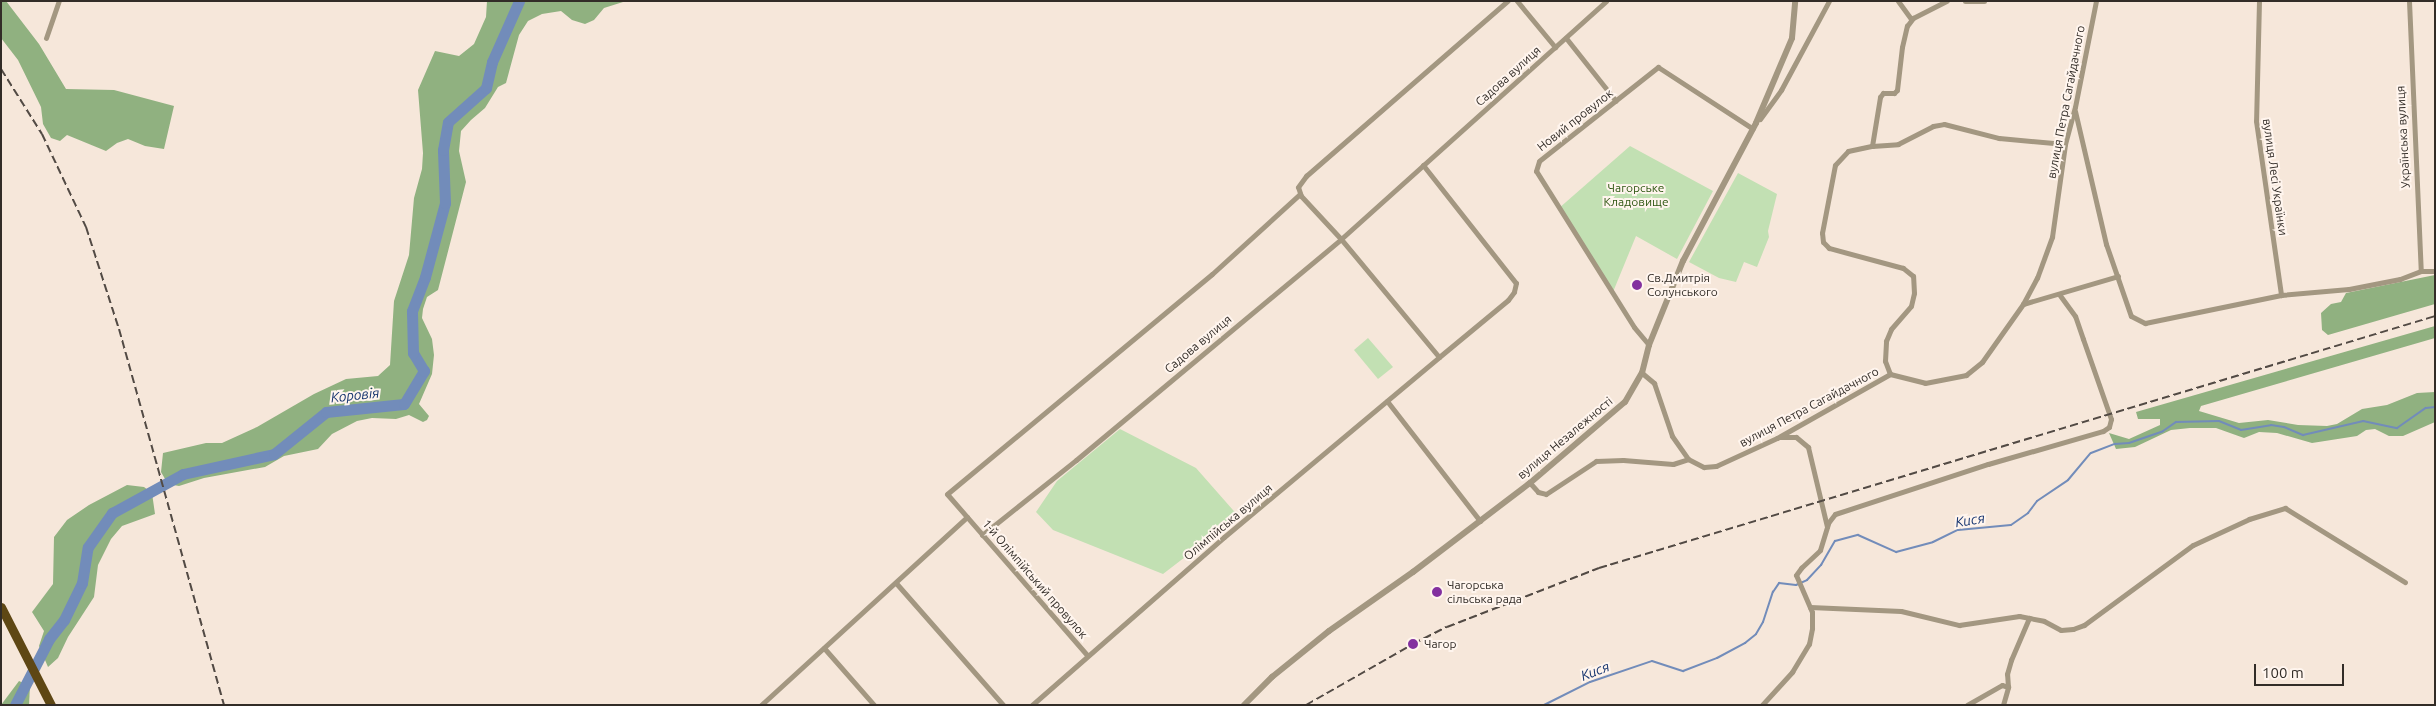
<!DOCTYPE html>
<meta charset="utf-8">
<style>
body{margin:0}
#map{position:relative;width:2436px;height:706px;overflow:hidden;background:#f6e7da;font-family:Ubuntu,sans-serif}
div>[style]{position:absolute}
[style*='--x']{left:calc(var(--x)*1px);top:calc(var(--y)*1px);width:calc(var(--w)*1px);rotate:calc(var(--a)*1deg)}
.green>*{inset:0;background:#c2e0b3}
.forest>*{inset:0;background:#90b180}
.stream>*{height:2px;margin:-1px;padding:0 1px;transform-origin:1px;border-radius:1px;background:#728cba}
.river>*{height:11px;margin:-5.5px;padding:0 5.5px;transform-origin:5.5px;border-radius:5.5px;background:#728cba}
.minor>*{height:5px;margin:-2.5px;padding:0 2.5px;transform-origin:2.5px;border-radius:2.5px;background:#a39781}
.tertiary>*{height:6px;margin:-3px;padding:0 3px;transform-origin:3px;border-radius:3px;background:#a39781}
.trunk>*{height:9px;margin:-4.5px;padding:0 4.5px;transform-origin:4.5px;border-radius:4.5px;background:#5e4714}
.rail>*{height:2px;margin-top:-1px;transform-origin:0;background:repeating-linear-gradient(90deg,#524a44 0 8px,transparent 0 12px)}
.dots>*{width:14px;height:14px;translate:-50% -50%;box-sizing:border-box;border:2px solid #fff5ee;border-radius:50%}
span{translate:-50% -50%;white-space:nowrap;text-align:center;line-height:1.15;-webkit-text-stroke:4px #fff5ee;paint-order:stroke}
.street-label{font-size:12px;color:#322c27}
.park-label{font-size:12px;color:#2e5611}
.poi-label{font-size:12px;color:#322c27}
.left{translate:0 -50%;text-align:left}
.water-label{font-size:14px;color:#183670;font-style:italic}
.frame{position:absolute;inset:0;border:2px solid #322c27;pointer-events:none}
.scale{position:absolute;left:2254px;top:664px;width:90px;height:22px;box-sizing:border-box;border:2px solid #322c27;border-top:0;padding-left:6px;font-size:15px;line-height:18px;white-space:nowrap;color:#322c27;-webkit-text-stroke:4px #fff5ee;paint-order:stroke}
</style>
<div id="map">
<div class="green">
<i style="clip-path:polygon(1630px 146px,1713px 191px,1677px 259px,1636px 236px,1613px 292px,1558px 209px)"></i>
<i style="clip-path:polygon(1738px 173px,1777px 194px,1768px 231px,1769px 237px,1757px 267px,1744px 262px,1736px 282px,1719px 278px,1689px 262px)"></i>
<i style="clip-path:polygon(1368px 338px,1393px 367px,1378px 379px,1354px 350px)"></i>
<i style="clip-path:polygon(1120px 429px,1196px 468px,1240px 518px,1218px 537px,1215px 534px,1163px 574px,1053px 530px,1036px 512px,1057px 481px)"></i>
</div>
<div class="forest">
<i style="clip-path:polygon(1px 1px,6px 1px,39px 44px,66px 89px,114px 90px,174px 106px,164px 149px,145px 146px,128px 139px,117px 143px,106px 151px,67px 135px,60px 141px,51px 138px,43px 124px,41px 107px,18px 60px,1px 38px)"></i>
<i style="clip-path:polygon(487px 1px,634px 1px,623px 2px,604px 8px,594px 20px,585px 24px,572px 20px,561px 11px,542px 14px,528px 21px,519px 35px,506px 83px,498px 87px,485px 108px,471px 120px,461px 131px,459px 151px,466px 182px,438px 290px,427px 297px,423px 309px,422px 318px,432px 339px,434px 355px,432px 374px,419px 404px,429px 416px,427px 420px,423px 422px,409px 415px,396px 419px,372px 418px,357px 421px,332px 434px,318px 449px,284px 456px,265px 467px,204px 478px,179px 486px,168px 484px,161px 472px,163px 453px,206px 443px,222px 443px,257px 427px,314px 394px,346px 379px,378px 376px,390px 365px,394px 301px,409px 255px,414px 198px,422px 169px,423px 153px,418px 90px,435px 51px,459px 56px,474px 44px,486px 17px)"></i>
<i style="clip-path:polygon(2435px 275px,2435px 304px,2328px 335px,2322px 330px,2321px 313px,2331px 304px,2341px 302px,2346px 293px)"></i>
<i style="clip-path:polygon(2435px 326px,2435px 338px,2201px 406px,2199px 411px,2239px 423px,2268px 420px,2298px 425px,2327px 426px,2337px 424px,2362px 409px,2387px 405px,2417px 393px,2435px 392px,2435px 422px,2403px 436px,2389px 436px,2375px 429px,2366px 430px,2357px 436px,2312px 443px,2277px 433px,2259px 432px,2244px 438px,2216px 428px,2190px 428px,2171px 430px,2135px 447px,2116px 449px,2109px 433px,2129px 439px,2160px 425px,2160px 419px,2138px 419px,2136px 412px)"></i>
<i style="clip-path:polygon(127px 485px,144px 487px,152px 493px,155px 514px,122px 526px,111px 539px,98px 565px,94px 597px,68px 637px,58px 658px,48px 667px,39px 646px,44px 631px,32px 612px,53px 584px,54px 537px,67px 520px,89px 505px)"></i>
<i style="clip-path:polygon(19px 681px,30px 686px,29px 705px,1px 705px)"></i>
</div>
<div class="stream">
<i style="--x:1544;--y:705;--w:51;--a:-26.6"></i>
<i style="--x:1590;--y:682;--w:65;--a:-18.7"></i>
<i style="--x:1652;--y:661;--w:33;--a:18"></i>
<i style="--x:1683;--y:671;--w:36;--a:-21"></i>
<i style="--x:1717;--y:658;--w:32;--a:-28"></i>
<i style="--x:1745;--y:643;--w:14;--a:-39"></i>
<i style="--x:1756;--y:634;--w:14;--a:-60"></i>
<i style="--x:1763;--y:622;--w:32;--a:-72"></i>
<i style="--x:1773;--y:592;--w:11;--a:-56"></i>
<i style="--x:1779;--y:583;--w:17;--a:7"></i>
<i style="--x:1796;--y:585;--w:12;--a:-24"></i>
<i style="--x:1807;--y:580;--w:21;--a:-47"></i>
<i style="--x:1821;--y:565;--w:28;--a:-60"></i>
<i style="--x:1835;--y:541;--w:24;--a:-15"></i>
<i style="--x:1858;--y:535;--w:42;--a:24.1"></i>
<i style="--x:1896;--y:552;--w:38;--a:-15"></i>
<i style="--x:1933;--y:542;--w:28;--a:-26"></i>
<i style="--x:1958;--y:530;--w:53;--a:-5.4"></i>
<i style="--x:2011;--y:525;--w:21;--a:-35"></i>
<i style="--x:2028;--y:513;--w:15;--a:-53"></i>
<i style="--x:2037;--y:501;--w:37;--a:-34"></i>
<i style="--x:2068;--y:480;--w:35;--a:-50"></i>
<i style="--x:2091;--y:453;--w:26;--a:-21"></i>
<i style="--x:2115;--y:444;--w:14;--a:-4"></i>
<i style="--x:2129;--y:443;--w:36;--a:-19"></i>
<i style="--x:2163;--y:431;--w:16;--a:-35"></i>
<i style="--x:2176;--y:422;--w:43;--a:-1.3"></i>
<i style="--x:2219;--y:421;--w:24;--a:22"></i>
<i style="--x:2241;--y:430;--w:30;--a:-9"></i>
<i style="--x:2271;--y:425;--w:13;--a:9"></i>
<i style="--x:2284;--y:427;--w:21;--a:23"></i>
<i style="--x:2303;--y:435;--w:62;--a:-13.1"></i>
<i style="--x:2363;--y:421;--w:35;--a:12"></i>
<i style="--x:2397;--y:428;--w:35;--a:-35"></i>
<i style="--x:2426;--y:408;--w:9;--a:-6"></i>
</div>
<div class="river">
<i style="--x:15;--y:705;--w:74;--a:-62.7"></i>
<i style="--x:49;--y:639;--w:24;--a:-52"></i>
<i style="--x:64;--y:620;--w:41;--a:-64.1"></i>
<i style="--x:82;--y:583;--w:36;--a:-81"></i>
<i style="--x:88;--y:547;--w:42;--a:-54.8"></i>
<i style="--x:112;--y:513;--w:81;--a:-28.8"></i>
<i style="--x:183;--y:474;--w:93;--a:-12.4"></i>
<i style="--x:274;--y:454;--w:67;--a:-38.9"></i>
<i style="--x:326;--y:412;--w:78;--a:-5.9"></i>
<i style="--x:404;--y:404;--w:39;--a:-59"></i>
<i style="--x:424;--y:371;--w:21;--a:-121"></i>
<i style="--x:413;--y:353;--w:42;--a:-91.4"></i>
<i style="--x:412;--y:311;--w:36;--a:-69"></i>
<i style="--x:425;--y:277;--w:77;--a:-74.9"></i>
<i style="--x:445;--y:203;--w:53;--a:-92.2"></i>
<i style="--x:443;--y:150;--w:28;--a:-80"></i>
<i style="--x:448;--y:122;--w:51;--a:-41.8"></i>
<i style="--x:486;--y:88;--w:27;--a:-77"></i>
<i style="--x:492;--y:62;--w:67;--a:-66.1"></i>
</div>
<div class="minor">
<i style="--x:1517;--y:1;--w:60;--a:50.4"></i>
<i style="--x:1898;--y:1;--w:22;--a:54"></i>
<i style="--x:1965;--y:1;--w:19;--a:0"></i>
<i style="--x:2259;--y:1;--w:120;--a:91.4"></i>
<i style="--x:2256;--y:121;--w:176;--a:81.8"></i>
<i style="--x:2409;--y:1;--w:270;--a:87.5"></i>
<i style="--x:46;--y:38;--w:39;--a:-71"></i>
<i style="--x:1566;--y:38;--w:80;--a:51.6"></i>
<i style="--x:2075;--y:111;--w:137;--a:76.9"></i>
<i style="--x:2106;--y:244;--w:76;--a:70.9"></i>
<i style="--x:2131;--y:316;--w:16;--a:27"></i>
<i style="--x:2145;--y:323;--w:139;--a:-11.6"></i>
<i style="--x:2281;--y:295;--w:68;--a:-5"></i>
<i style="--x:2349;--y:289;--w:52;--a:-11.1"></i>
<i style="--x:2400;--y:279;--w:22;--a:-21"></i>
<i style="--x:2421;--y:271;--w:14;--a:0"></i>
<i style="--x:1760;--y:119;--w:36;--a:-54"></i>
<i style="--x:1781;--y:90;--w:101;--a:-61.7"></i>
<i style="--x:1872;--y:146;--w:26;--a:-4"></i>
<i style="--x:1898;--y:144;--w:39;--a:-27"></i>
<i style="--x:1933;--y:126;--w:11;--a:-10"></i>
<i style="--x:1944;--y:124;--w:57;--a:14.3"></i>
<i style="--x:1999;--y:138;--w:66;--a:5.2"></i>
<i style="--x:1423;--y:165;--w:150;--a:51.8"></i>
<i style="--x:1516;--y:283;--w:9;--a:103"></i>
<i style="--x:1514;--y:292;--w:10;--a:127"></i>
<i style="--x:1508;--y:300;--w:89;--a:140.4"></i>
<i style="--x:1439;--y:357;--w:153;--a:-129.7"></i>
<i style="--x:1341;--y:239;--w:59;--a:-132.9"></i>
<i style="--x:1301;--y:196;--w:9;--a:-108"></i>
<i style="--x:1298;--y:187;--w:14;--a:-54"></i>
<i style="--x:1306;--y:176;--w:267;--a:-41"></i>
<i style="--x:2023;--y:304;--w:99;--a:-16.4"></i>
<i style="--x:1649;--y:345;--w:23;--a:-130"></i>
<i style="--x:1634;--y:327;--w:184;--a:-122.1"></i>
<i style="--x:1536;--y:171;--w:10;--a:-73"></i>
<i style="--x:1539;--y:161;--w:152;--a:-38.3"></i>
<i style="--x:1658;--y:67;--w:113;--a:33.1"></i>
<i style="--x:1642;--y:373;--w:16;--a:40"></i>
<i style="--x:1654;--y:383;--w:56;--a:71.2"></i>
<i style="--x:1672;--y:436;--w:28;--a:55"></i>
<i style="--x:1688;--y:459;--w:18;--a:27"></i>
<i style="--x:1704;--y:467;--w:12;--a:-5"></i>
<i style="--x:1716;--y:466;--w:67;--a:-24.7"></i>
<i style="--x:1777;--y:438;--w:130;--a:-29.5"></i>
<i style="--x:1890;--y:374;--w:36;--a:14"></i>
<i style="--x:1925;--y:383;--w:42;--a:-11"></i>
<i style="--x:1966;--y:375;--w:21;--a:-39"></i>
<i style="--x:1982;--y:362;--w:71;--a:-54.7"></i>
<i style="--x:2023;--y:304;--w:30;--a:-62"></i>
<i style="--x:2037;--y:278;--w:44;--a:-69.9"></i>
<i style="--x:2052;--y:237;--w:94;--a:-82"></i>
<i style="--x:2065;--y:144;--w:38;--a:-75"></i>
<i style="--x:2075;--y:107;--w:108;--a:-78.8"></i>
<i style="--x:1890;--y:374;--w:14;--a:-111"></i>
<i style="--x:1885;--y:361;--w:20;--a:-87"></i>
<i style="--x:1886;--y:341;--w:13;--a:-67"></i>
<i style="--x:1891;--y:329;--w:30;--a:-49"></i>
<i style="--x:1911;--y:306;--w:13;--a:-77"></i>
<i style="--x:1914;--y:293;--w:17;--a:-93"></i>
<i style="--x:1913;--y:276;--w:13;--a:-141"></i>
<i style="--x:1903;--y:268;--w:77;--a:-164.9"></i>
<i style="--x:1829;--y:248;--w:8;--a:-135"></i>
<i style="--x:1823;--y:242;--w:9;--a:-96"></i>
<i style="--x:1822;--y:233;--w:69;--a:-79.2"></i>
<i style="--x:1835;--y:165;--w:19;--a:-47"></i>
<i style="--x:1848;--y:151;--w:25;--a:-12"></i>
<i style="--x:1872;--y:146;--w:50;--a:-80.7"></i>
<i style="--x:1880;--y:97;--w:5;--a:-53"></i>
<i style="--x:1883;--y:93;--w:11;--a:0"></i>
<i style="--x:1894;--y:93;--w:4;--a:-45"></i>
<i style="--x:1897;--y:90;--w:43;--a:-83.4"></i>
<i style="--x:1902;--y:47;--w:22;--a:-77"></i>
<i style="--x:1907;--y:26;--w:10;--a:-53"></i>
<i style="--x:1913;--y:18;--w:38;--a:-27"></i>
<i style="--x:1387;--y:401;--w:152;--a:52.2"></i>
<i style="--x:1780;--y:437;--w:16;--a:0"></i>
<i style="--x:1796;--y:437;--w:16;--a:40"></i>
<i style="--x:1808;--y:447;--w:82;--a:76.6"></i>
<i style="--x:1530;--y:483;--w:12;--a:48"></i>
<i style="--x:1538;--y:492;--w:8;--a:14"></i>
<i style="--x:1546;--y:494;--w:60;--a:-33.4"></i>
<i style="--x:1596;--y:461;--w:27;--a:-2"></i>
<i style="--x:1623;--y:460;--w:50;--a:4.6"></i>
<i style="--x:1673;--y:464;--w:16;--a:-18"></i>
<i style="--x:982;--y:535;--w:120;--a:-38.6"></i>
<i style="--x:1076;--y:460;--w:345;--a:-39.8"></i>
<i style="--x:1341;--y:239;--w:356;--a:-41.9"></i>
<i style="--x:896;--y:583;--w:162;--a:48.7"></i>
<i style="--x:1810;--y:607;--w:91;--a:2.5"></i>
<i style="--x:1901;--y:611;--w:60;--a:13.6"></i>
<i style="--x:1959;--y:625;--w:61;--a:-8.5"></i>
<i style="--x:2019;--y:616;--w:25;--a:11"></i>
<i style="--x:2044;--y:621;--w:19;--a:28"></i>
<i style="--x:2061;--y:630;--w:12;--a:-5"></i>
<i style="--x:2073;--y:629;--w:12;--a:-20"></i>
<i style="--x:2084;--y:625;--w:135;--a:-36.3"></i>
<i style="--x:2193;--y:545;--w:62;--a:-24.9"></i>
<i style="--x:2249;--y:519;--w:38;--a:-17"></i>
<i style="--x:2285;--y:508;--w:141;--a:31.7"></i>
<i style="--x:824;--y:648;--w:76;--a:48.7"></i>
<i style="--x:1087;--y:655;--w:213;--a:-131"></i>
<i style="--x:947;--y:494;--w:344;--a:-39.7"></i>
<i style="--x:1212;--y:274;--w:119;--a:-42.3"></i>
<i style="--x:761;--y:705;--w:279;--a:-42.4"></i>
<i style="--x:1032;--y:705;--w:255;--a:-41.2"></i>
<i style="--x:1224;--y:537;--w:280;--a:-39.9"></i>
<i style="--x:1762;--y:705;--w:45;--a:-47.7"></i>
<i style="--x:1792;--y:672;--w:33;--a:-59"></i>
<i style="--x:1809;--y:644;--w:16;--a:-79"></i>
<i style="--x:1812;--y:628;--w:16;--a:-90"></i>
<i style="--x:1812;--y:612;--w:40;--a:-113.4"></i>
<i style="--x:1796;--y:575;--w:9;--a:-54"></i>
<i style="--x:1801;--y:568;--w:26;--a:-43"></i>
<i style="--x:1820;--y:550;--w:28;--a:-73"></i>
<i style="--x:1828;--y:523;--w:11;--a:-52"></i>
<i style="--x:1835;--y:514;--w:161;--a:-18.1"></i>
<i style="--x:1988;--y:464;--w:120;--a:-16"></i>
<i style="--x:2103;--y:431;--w:7;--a:-34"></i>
<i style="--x:2109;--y:427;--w:8;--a:-76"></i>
<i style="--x:2111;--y:419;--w:85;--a:-109.3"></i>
<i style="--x:2083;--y:339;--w:24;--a:-109"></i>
<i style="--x:2075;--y:316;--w:27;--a:-126"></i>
<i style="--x:1967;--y:705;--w:40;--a:-29.7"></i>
<i style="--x:2002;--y:685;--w:6;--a:18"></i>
<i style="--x:2003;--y:705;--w:19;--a:-74"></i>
<i style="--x:2008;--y:687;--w:13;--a:-94"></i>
<i style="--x:2007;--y:674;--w:15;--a:-74"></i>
<i style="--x:2011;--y:660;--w:46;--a:-66.8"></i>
</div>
<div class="tertiary">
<i style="--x:1244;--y:705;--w:40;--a:-45"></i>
<i style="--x:1272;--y:677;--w:73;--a:-38.9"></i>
<i style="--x:1329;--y:631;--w:103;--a:-35.1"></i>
<i style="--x:1413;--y:572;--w:147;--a:-37.3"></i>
<i style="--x:1530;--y:483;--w:125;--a:-40.5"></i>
<i style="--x:1625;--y:402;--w:34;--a:-60"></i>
<i style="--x:1642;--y:373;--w:29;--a:-76"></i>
<i style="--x:1649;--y:345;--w:91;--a:-68"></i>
<i style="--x:1683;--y:261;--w:156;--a:-62.1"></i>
<i style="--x:1756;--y:123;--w:92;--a:-67"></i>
<i style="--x:1792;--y:38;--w:37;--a:-85"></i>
</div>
<div class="trunk">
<i style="--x:1;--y:607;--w:110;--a:63"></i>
</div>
<div class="rail">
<i style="--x:1;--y:69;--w:77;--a:57.8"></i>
<i style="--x:42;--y:134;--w:103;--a:64.7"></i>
<i style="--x:86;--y:227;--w:107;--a:72.1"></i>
<i style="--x:119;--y:329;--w:390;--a:74.4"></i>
<i style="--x:1306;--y:705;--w:123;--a:-29.7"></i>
<i style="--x:1413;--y:644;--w:38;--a:-27"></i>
<i style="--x:1447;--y:627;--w:163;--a:-21.2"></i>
<i style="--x:1599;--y:568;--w:873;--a:-16.77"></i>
</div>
<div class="dots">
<i style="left:1637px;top:285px;background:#83309f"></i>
<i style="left:1437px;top:592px;background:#83309f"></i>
<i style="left:1413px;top:644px;background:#83309f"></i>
</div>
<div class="street-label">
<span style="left:1508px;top:76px;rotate:-42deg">Садова вулиця</span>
<span style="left:2066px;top:102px;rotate:-79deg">вулиця Петра Сагайдачного</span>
<span style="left:1575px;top:120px;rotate:-38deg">Новий провулок</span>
<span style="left:2403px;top:137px;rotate:-93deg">Українська вулиця</span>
<span style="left:2275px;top:177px;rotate:82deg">вулиця Лесі Українки</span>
<span style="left:1198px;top:344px;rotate:-40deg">Садова вулиця</span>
<span style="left:1809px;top:407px;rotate:-28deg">вулиця Петра Сагайдачного</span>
<span style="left:1565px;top:438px;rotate:-40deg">вулиця Незалежності</span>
<span style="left:1228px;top:522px;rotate:-40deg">Олімпійська вулиця</span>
<span style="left:1035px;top:579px;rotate:49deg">1-й Олімпійський провулок</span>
</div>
<div class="park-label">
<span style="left:1636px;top:195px">Чагорське<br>Кладовище</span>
</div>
<div class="poi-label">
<span class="left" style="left:1647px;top:285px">Св.Дмитрія<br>Солунського</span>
<span class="left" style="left:1447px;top:592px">Чагорська<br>сільська рада</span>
<span class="left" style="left:1424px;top:644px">Чагор</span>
</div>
<div class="water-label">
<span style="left:355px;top:395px;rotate:-6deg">Коровія</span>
<span style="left:1970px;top:520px;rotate:-9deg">Кися</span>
<span style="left:1595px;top:671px;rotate:-21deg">Кися</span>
</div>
<div class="frame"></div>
<div class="scale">100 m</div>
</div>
